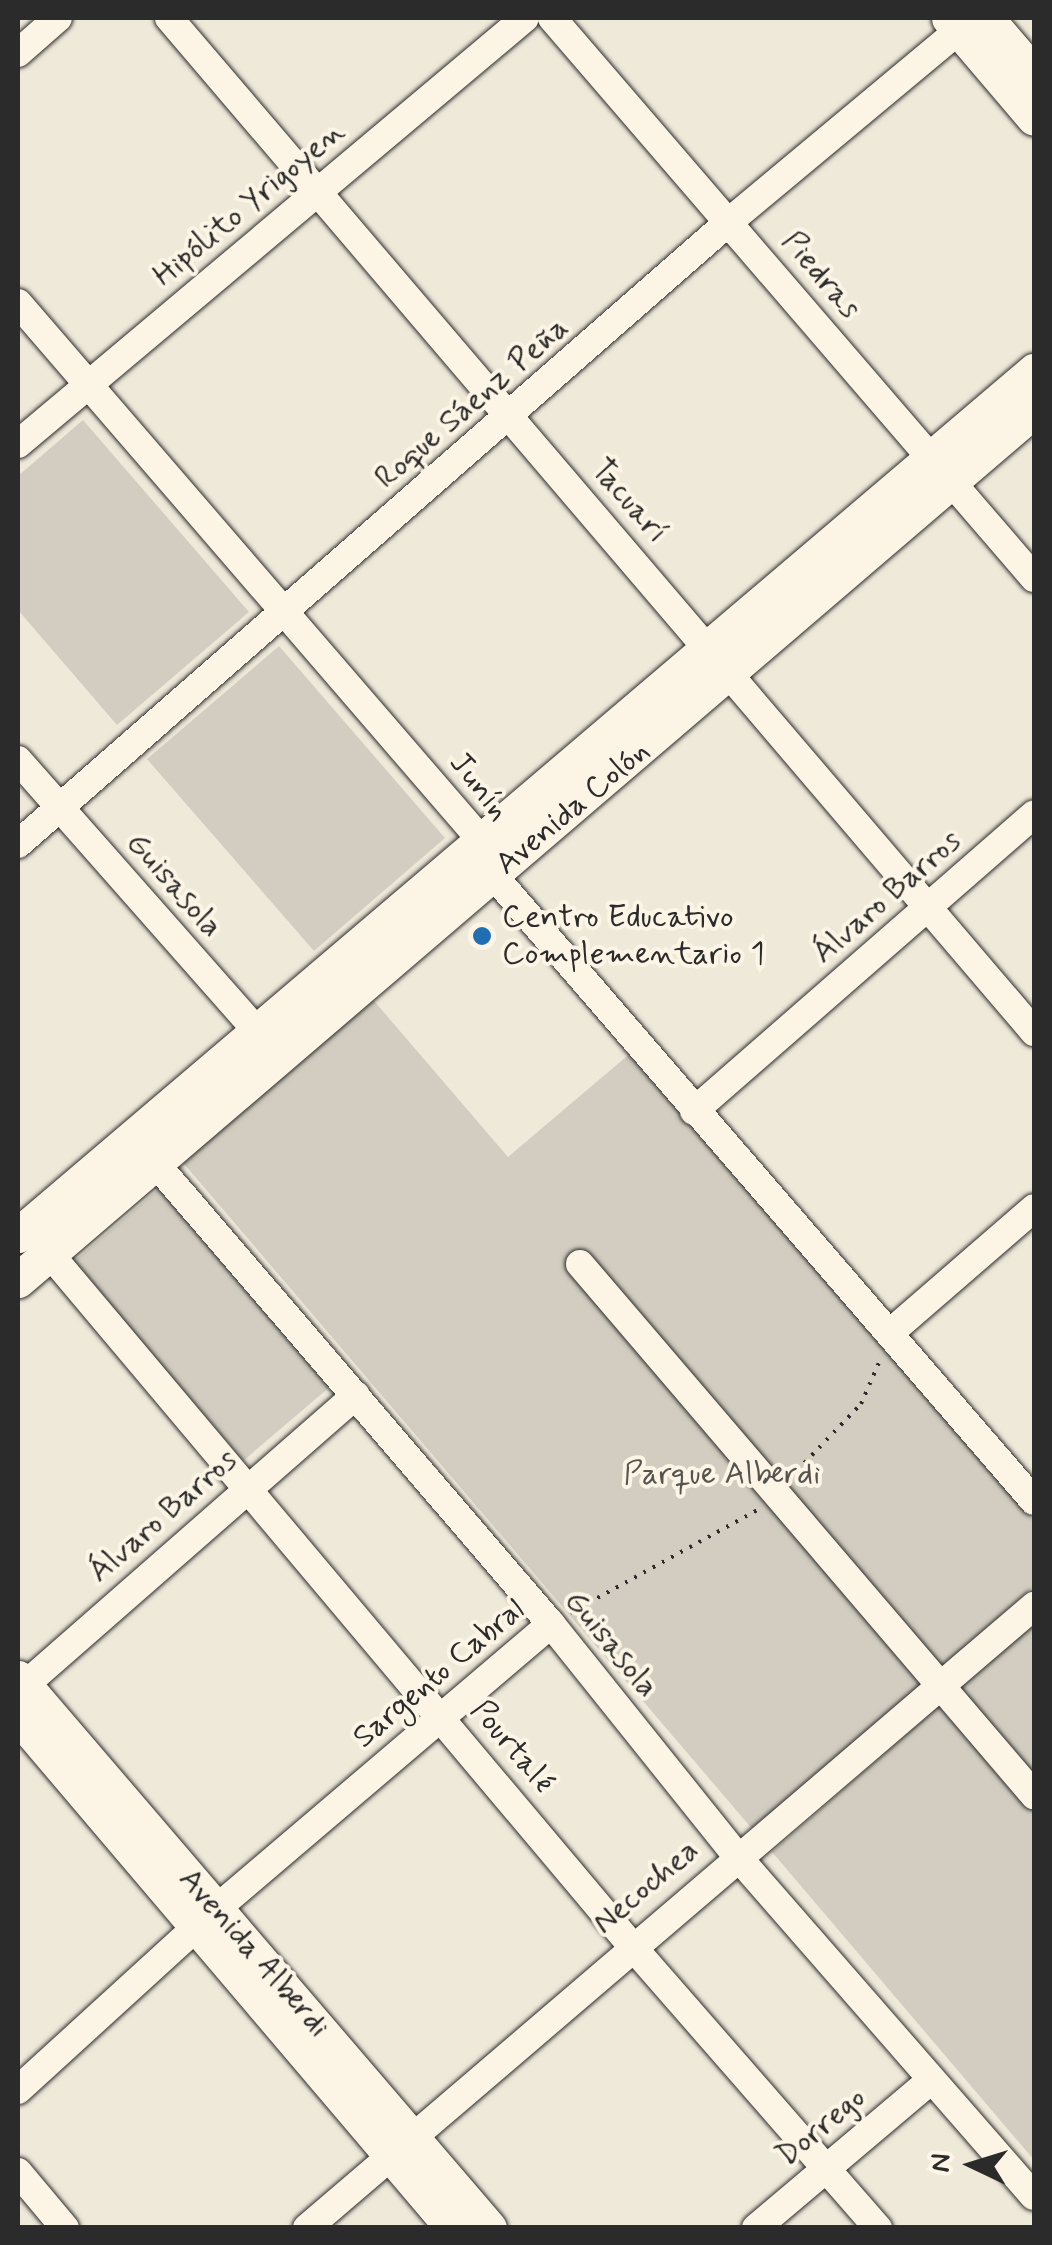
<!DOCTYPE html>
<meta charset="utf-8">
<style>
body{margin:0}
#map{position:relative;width:1052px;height:2245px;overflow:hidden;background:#efe9da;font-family:Mynerve,sans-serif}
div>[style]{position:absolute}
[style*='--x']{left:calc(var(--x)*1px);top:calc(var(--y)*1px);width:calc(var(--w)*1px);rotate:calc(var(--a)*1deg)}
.green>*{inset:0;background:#d2cdc0}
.path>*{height:4px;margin-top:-2px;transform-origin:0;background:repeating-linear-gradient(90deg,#2b2b2b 0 2.5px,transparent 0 10.5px)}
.roads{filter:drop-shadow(0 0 2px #2b2b2b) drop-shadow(0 0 2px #2b2b2b)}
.minor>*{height:28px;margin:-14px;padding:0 14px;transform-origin:14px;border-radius:14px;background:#fcf5e5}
.major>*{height:35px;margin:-17.5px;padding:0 17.5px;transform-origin:17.5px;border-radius:17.5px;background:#fcf5e5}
.dots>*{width:28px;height:28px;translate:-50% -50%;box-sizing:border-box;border:5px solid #fcf5e5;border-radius:50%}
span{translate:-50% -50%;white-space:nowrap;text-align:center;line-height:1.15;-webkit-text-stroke:8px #fcf5e5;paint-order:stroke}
.street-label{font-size:32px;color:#2b2b2b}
.poi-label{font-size:32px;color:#2b2b2b}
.left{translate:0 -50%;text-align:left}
.park-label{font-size:32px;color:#555450}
.frame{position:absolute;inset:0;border:20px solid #2b2b2b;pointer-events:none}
.north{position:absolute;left:922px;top:2115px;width:100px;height:100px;-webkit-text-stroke:8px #fcf5e5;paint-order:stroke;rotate:274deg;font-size:28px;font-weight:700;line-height:40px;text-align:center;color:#2b2b2b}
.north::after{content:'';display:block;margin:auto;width:35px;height:45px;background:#2b2b2b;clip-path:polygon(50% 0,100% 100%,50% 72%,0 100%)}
</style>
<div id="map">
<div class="green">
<i style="clip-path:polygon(83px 420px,249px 612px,117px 725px,18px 610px,18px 476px)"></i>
<i style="clip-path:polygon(279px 646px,445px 838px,314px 951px,147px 759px)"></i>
<i style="clip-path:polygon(369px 995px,508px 1157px,633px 1051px,1034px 1521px,1034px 1586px,754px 1831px,179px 1158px)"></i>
<i style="clip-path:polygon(163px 1185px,332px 1385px,243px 1461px,74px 1261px)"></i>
<i style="clip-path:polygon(1034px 1623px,1034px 2160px,772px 1852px)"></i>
</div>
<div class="path">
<i style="--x:790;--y:1478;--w:103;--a:-46.2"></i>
<i style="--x:861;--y:1404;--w:48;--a:-66.6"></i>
<i style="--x:570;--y:1613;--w:216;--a:-28.8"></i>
</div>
<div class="roads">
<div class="minor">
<i style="--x:169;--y:18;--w:1333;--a:49.53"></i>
<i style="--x:552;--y:18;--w:739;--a:49.28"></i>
<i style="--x:18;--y:53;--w:53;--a:-41.2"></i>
<i style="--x:18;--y:303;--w:709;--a:49.23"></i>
<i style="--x:481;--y:840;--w:37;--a:71"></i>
<i style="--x:493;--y:875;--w:827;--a:49.17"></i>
<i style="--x:18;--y:444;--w:662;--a:-40.04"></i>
<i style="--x:18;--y:760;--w:378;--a:48.6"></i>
<i style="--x:18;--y:844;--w:946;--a:-41.19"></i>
<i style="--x:730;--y:221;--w:317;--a:-39.8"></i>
<i style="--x:694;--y:1111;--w:451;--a:-41.1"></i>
<i style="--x:144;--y:1150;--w:625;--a:49.35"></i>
<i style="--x:551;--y:1624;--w:297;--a:51.3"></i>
<i style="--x:737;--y:1856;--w:451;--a:48.9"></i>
<i style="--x:38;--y:1240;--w:921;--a:49.93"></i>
<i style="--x:631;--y:1945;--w:376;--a:48.9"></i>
<i style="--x:580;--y:1264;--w:699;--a:49.47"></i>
<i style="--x:891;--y:1332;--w:189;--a:-40.9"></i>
<i style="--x:18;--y:1691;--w:449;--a:-41.2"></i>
<i style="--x:18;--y:2090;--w:268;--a:-42.4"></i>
<i style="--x:216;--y:1909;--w:440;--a:-40.4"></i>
<i style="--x:18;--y:2172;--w:73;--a:50"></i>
<i style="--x:307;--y:2228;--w:957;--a:-40.55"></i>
<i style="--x:756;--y:2228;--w:229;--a:-40.2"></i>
</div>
<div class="major">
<i style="--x:949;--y:18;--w:131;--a:49.6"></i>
<i style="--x:986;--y:18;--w:74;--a:49.4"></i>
<i style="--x:18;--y:1235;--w:1334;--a:-40.38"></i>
<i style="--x:18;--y:1280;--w:1338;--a:-40.57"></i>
<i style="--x:18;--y:1678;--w:724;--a:49.42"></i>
<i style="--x:18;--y:1716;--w:672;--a:49.65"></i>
</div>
</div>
<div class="dots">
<i style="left:482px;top:936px;background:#1f6fb2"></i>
</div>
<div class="street-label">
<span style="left:249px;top:204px;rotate:-40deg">Hipólito Yrigoyen</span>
<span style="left:821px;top:275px;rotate:50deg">Piedras</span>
<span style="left:472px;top:403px;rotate:-41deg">Roque Sáenz Peña</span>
<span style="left:629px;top:501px;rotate:49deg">Tacuarí</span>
<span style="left:479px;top:787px;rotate:52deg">Junín</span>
<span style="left:573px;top:808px;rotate:-40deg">Avenida Colón</span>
<span style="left:174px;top:885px;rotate:49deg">Guisasola</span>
<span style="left:887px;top:897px;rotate:-41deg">Álvaro Barros</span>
<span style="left:163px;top:1516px;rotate:-41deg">Álvaro Barros</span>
<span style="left:611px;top:1644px;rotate:51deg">Guisasola</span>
<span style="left:439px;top:1674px;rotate:-40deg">Sargento Cabral</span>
<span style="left:512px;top:1747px;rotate:50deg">Pourtalé</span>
<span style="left:646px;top:1887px;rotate:-40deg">Necochea</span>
<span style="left:254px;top:1953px;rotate:49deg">Avenida Alberdi</span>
<span style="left:821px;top:2127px;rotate:-40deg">Dorrego</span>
</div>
<div class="poi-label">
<span class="left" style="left:502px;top:936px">Centro Educativo<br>Complementario 1</span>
</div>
<div class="park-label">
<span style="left:722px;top:1474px">Parque Alberdi</span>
</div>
<div class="frame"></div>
<div class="north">N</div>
</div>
